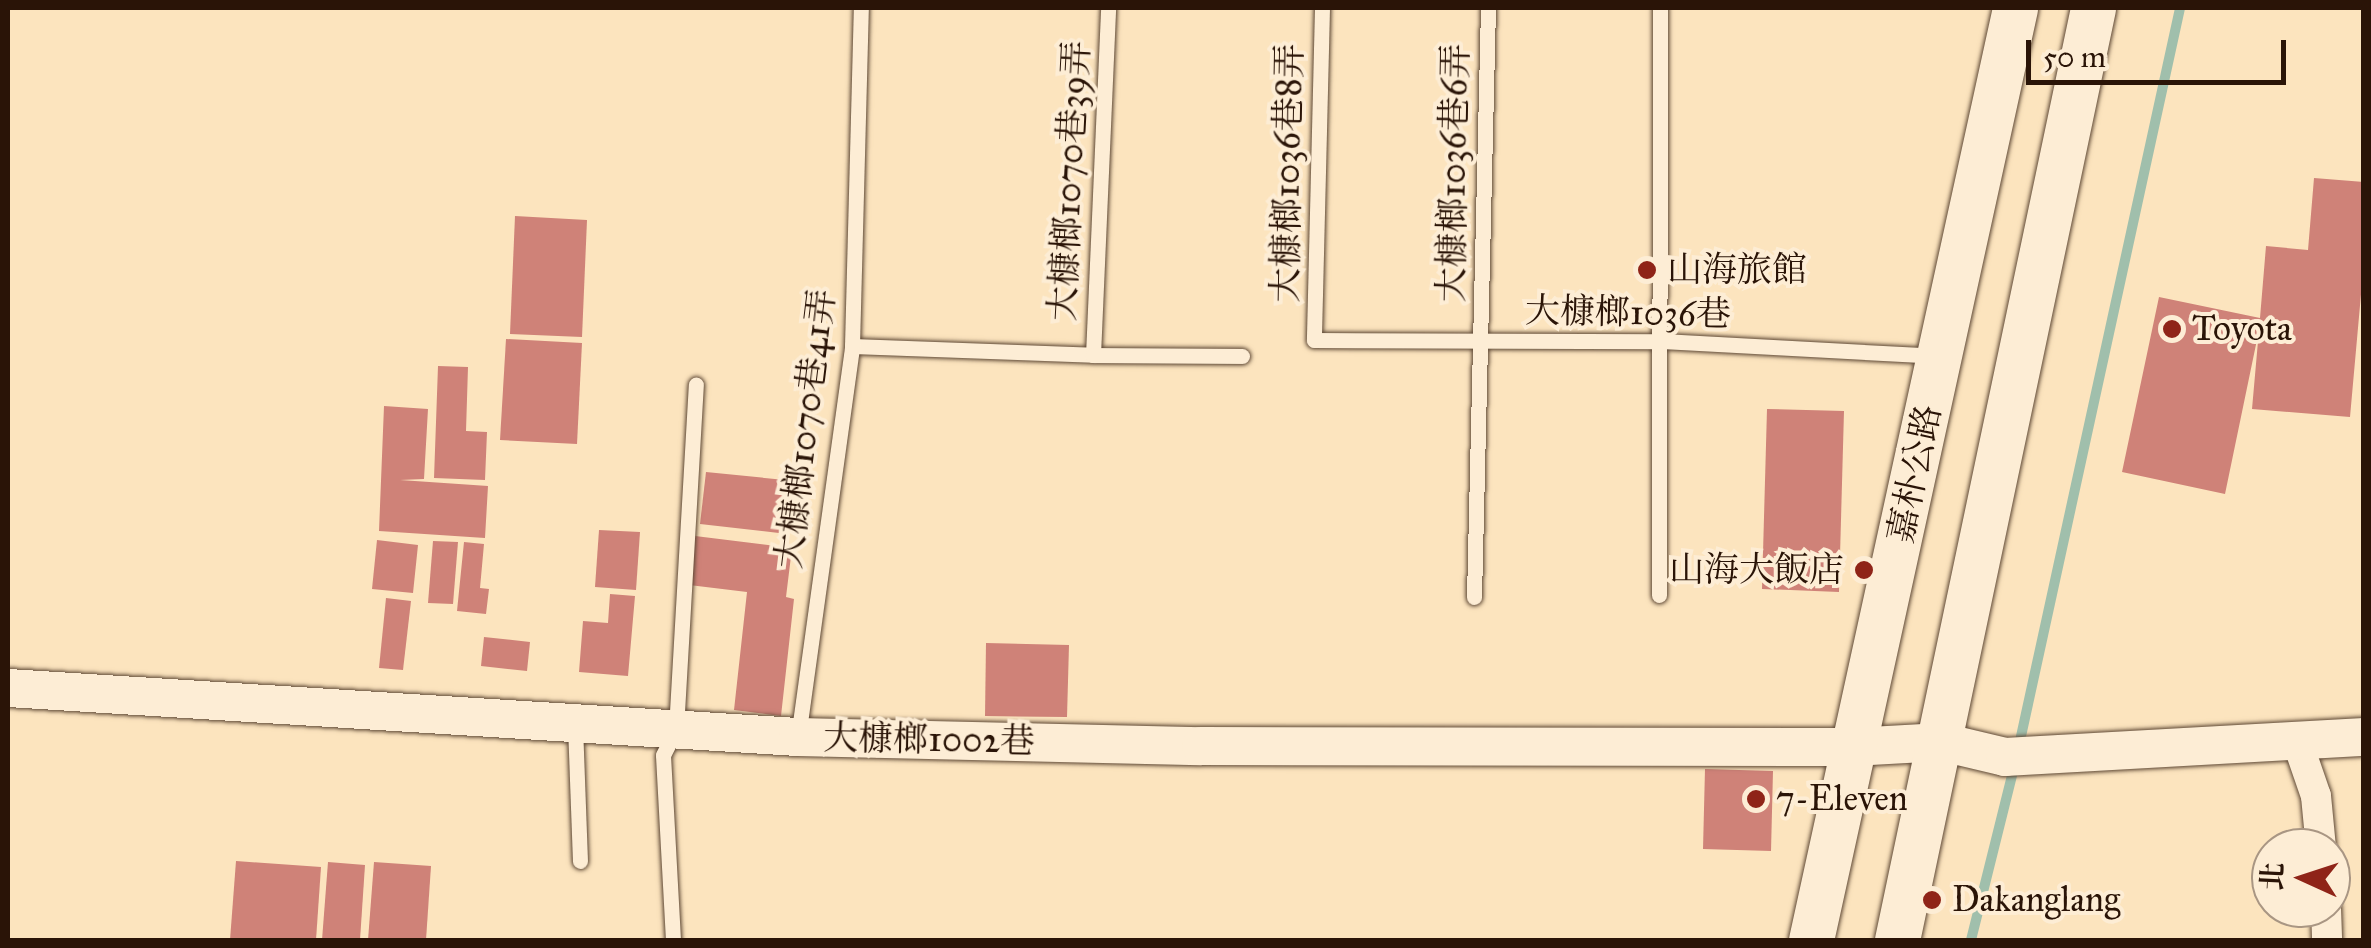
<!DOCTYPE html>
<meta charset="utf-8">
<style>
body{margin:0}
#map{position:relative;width:2371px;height:948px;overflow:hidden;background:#fce4be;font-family:"IM FELL Great Primer","Noto Serif TC",serif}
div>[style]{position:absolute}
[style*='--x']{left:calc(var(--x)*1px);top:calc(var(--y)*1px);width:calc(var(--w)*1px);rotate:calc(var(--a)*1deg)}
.stream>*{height:10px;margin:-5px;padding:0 5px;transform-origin:5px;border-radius:5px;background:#a0bfac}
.building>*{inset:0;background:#cf8278}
.roads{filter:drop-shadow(0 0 2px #5e4835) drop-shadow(0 0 2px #5e4835)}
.service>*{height:15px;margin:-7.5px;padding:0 7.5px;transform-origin:7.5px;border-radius:7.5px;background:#fdedd5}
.minor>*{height:30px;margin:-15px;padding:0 15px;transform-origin:15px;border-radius:15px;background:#fdedd5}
.tertiary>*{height:38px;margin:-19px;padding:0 19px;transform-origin:19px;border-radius:19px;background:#fdedd5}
.secondary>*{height:45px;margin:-22.5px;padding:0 22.5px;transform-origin:22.5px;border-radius:22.5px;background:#fdedd5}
.dots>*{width:28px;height:28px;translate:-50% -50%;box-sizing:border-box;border:5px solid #fdedd5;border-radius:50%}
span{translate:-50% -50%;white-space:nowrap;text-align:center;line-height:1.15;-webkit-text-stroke:8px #fdedd5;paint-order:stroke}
.street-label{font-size:35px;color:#2a1407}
.poi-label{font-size:35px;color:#2a1407}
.left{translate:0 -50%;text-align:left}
.right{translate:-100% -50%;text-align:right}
.frame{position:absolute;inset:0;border:10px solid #2a1407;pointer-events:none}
.north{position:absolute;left:2251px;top:828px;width:100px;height:100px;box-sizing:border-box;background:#fdedd5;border:2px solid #a99683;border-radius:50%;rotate:273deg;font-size:28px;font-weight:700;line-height:40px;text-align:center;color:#2a1407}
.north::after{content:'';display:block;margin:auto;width:35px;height:45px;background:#8f2418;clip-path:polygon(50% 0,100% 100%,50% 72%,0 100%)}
.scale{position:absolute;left:2026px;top:40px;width:260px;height:45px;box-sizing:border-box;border:5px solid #2a1407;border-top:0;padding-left:12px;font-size:30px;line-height:35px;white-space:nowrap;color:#2a1407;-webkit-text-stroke:8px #fdedd5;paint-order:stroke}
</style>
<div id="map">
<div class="stream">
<i style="--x:2018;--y:750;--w:759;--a:-77.68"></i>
<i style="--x:1971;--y:940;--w:178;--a:-76"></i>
</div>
<div class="building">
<i style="clip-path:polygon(2314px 178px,2364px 182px,2364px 261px,2350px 417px,2252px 409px,2259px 330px,2225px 494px,2122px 472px,2159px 297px,2260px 318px,2266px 246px,2308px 250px)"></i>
<i style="clip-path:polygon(515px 216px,587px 220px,582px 337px,510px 334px)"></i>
<i style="clip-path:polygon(506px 339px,582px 343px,577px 444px,500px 440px)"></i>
<i style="clip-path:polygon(438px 366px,468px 367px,466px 431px,487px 432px,485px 480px,434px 478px)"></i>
<i style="clip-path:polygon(384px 406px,428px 409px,424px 479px,400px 480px,488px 486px,485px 538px,379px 531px)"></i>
<i style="clip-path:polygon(1767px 409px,1844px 411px,1839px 592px,1762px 589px)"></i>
<i style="clip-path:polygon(706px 472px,785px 480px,779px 533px,700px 524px)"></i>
<i style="clip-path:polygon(599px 530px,640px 532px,636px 590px,595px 587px)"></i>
<i style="clip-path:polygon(687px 535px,792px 548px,786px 597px,794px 599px,781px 716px,734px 710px,747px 592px,681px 584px)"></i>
<i style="clip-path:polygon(377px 540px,418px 545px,413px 593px,372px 589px)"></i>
<i style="clip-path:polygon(433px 541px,458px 542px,453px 604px,428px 603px)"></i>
<i style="clip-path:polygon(464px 542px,484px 544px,480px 588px,489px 589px,486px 614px,457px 611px)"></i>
<i style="clip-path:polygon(610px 594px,635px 596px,628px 676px,579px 672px,583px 621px,608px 623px)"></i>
<i style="clip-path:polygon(386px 598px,411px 601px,403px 670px,379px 668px)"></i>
<i style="clip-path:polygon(484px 637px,530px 642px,527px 671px,481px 666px)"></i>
<i style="clip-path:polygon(986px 643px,1069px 645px,1067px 717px,985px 716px)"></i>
<i style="clip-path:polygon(1705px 769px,1773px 771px,1771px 851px,1703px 849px)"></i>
<i style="clip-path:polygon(236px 861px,321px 867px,316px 940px,230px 940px)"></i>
<i style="clip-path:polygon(328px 862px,365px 865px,360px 940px,322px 940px)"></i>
<i style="clip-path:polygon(374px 862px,431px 866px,426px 940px,368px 940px)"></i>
</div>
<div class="roads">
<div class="service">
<i style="--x:1322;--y:8;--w:332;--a:91.4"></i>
<i style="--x:1314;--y:340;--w:348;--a:0.2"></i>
<i style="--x:1662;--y:341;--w:274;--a:3.1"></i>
<i style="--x:852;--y:346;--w:241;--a:2.1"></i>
<i style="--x:1093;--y:355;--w:347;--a:-87.5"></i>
<i style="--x:1093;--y:355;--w:149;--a:0.4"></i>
<i style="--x:1659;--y:595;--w:587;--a:-89.9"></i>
<i style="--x:1474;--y:597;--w:589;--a:-88.64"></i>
<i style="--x:575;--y:725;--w:136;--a:87.9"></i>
<i style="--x:798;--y:737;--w:395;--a:-82.1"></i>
<i style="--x:852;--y:346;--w:338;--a:-88.5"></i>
<i style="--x:673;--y:940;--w:185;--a:-93.1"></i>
<i style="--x:663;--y:755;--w:29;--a:-63"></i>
<i style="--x:676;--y:729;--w:345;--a:-86.7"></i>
</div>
<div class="minor">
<i style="--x:2296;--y:738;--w:61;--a:71"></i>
<i style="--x:2316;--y:796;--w:52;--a:84.5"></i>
<i style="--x:2326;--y:908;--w:32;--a:88"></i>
</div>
<div class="tertiary">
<i style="--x:8;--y:688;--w:792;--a:3.55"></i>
<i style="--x:798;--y:737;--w:403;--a:1.3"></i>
<i style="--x:1201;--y:746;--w:651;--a:0.09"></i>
<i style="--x:1852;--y:747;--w:90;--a:-3.2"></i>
<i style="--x:1942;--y:742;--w:65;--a:13.4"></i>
<i style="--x:2005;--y:757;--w:360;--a:-3.2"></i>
</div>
<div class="secondary">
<i style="--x:1811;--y:940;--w:954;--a:-77.65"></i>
<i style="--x:1897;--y:940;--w:952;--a:-78.12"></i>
</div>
</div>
<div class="dots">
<i style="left:1647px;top:270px;background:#8f2418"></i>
<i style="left:2172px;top:329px;background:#8f2418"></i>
<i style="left:1864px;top:570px;background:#8f2418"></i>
<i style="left:1756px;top:799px;background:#8f2418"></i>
<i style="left:1932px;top:900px;background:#8f2418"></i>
</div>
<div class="street-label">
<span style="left:1288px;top:173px;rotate:-89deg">大槺榔1036巷8弄</span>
<span style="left:1454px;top:173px;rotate:-89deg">大槺榔1036巷6弄</span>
<span style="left:1070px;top:181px;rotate:-87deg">大槺榔1070巷39弄</span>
<span style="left:1628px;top:313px;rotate:1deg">大槺榔1036巷</span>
<span style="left:806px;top:429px;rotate:-83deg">大槺榔1070巷41弄</span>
<span style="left:1915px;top:474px;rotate:-78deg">嘉朴公路</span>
<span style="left:929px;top:740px;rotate:1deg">大槺榔1002巷</span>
</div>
<div class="poi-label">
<span class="left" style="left:1667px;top:270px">山海旅館</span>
<span class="left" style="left:2192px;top:329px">Toyota</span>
<span class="right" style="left:1844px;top:570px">山海大飯店</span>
<span class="left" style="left:1776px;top:799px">7-Eleven</span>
<span class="left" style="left:1952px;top:900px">Dakanglang</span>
</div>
<div class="frame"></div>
<div class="north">北</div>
<div class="scale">50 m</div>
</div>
